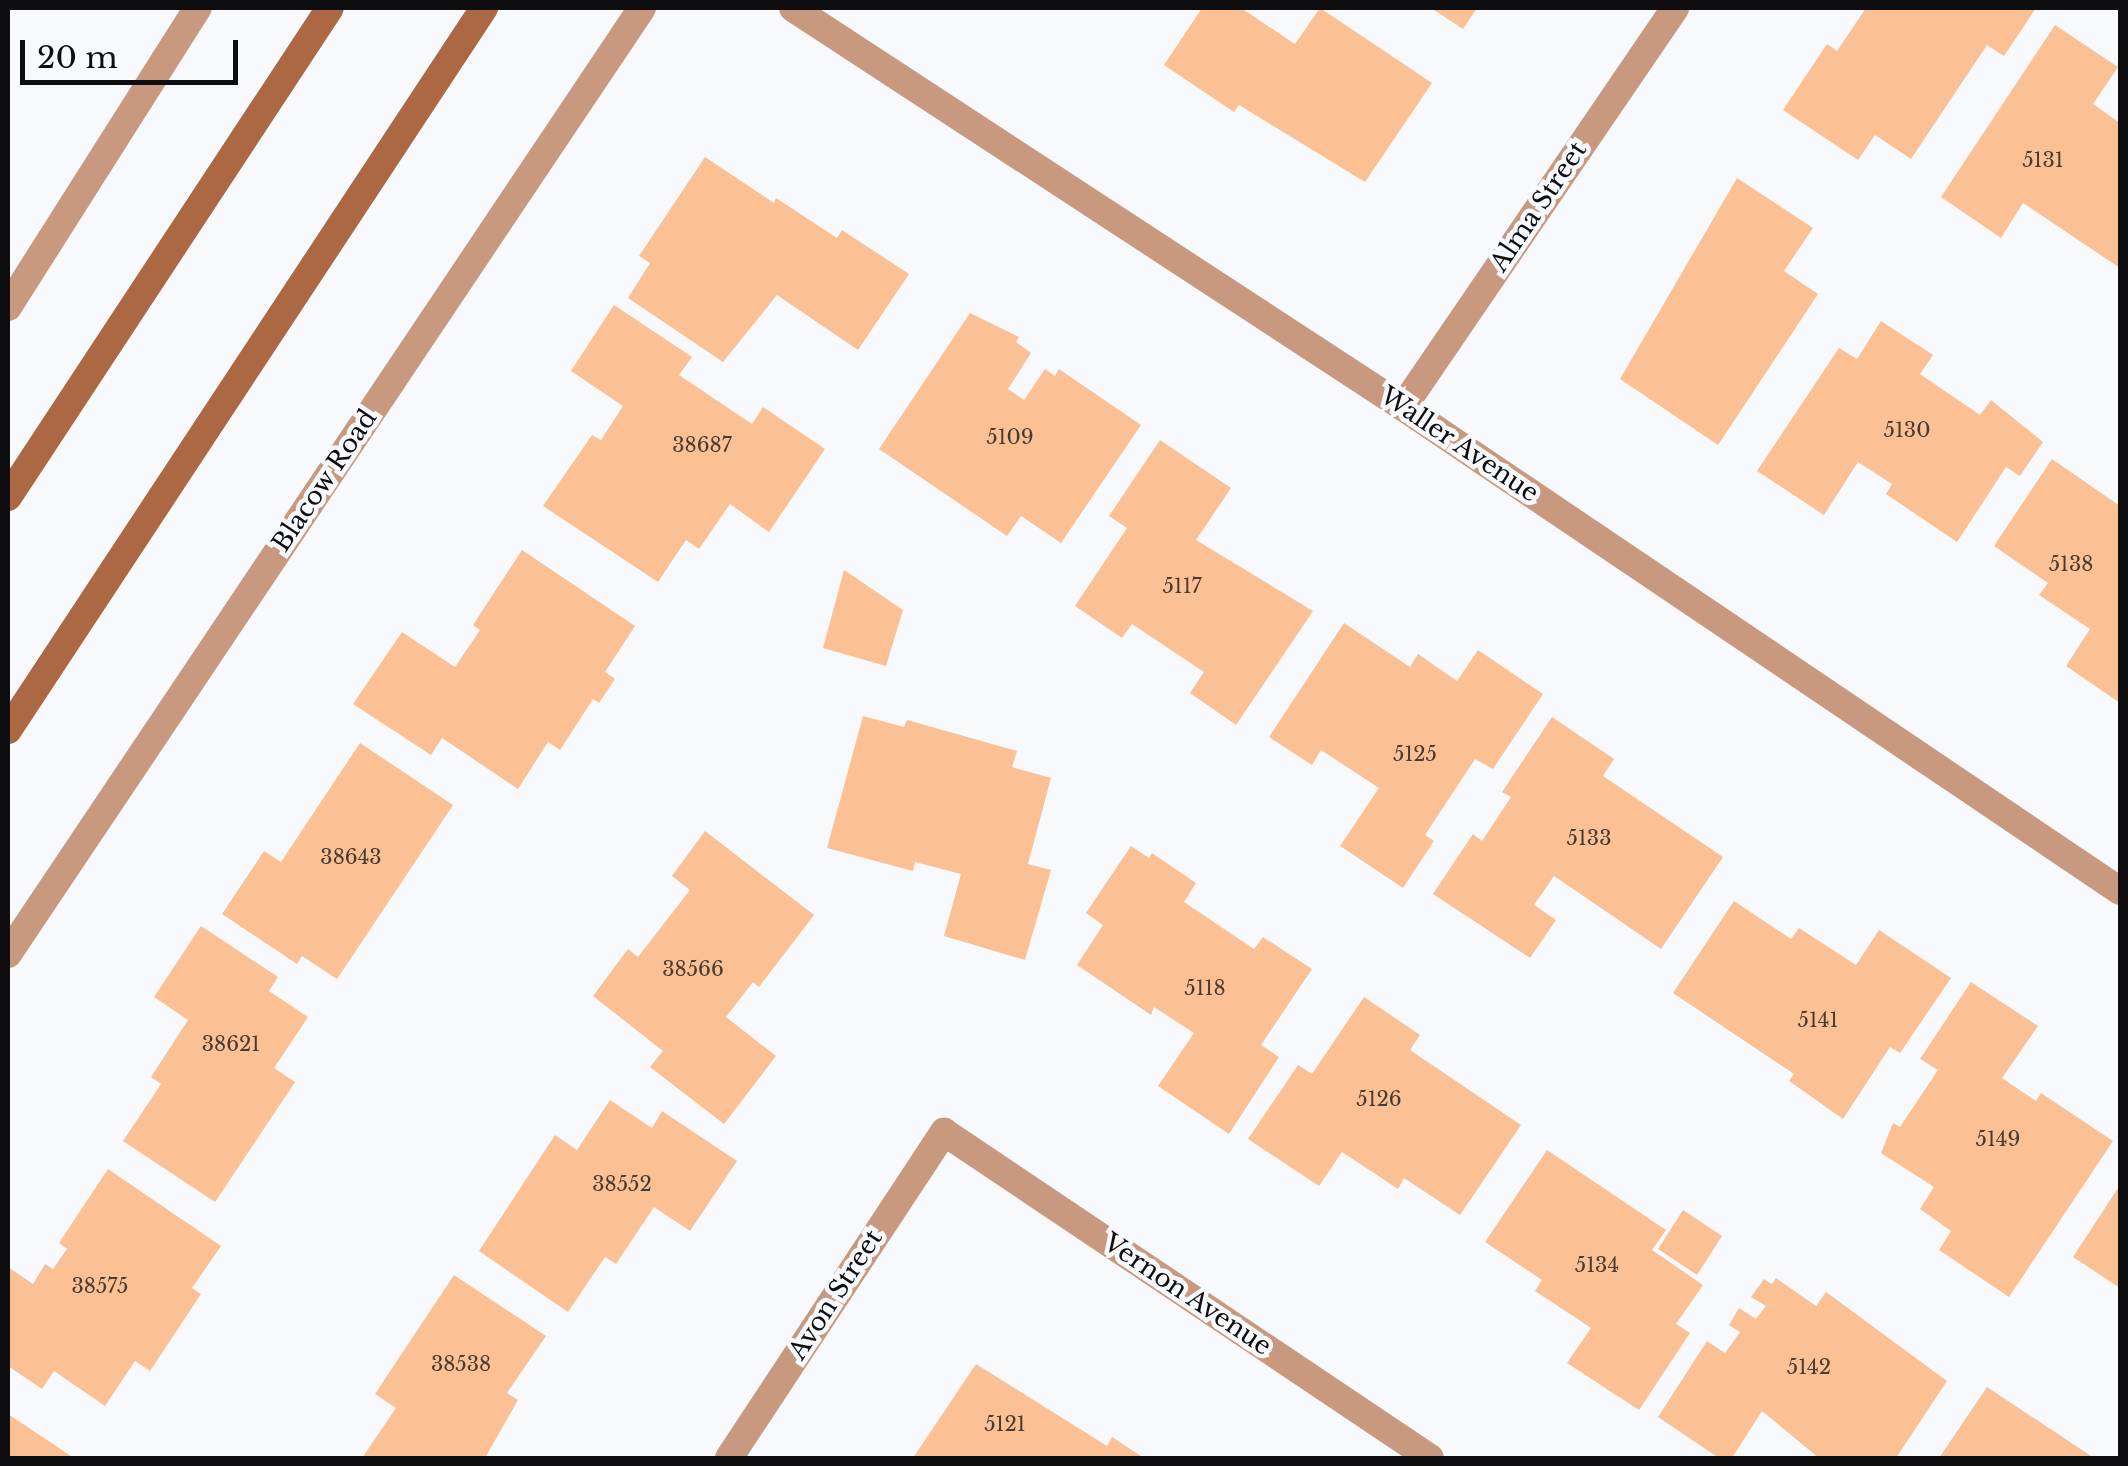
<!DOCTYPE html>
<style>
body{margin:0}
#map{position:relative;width:2128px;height:1466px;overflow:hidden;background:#f7f9fd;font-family:"Libre Baskerville",serif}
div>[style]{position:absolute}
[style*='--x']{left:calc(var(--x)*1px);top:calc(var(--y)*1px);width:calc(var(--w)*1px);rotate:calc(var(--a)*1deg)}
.building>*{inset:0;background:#fbc194}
.minor>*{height:28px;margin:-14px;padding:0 14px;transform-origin:14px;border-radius:14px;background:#c8987f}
.secondary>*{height:28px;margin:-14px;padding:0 14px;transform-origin:14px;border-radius:14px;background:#ac6843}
span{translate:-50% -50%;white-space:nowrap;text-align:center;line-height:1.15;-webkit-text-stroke:9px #f7f9fd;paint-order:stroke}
.number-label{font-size:20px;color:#493b31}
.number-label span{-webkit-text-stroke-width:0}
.street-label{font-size:25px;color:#0e0e10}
.frame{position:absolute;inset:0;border:10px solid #0e0e10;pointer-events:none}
.scale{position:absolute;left:20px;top:40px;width:218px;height:45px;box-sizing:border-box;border:5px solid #0e0e10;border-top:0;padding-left:12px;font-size:30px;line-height:35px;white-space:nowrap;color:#0e0e10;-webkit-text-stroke:8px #f7f9fd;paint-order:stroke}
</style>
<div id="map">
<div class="building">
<i style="clip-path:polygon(1202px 8px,1241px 8px,1295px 44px,1320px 8px,1432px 83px,1365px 182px,1239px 105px,1234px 112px,1164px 65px)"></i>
<i style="clip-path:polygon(1431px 8px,1477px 8px,1463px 29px)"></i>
<i style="clip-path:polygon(1866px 8px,2036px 8px,2004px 56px,1987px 45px,1911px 159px,1875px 135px,1858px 160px,1783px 110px,1827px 44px,1837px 51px)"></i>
<i style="clip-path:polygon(2055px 25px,2118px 67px,2093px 104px,2120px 123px,2120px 268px,2023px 203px,2001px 238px,1941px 197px)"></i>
<i style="clip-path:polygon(705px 157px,774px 203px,776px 198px,837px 238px,842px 230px,909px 274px,858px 350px,777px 295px,723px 362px,628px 298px,650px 263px,639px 256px)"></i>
<i style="clip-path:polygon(1737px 178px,1813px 228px,1784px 271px,1818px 294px,1718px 445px,1620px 379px)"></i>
<i style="clip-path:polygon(614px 305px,692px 357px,679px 375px,752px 424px,763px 407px,825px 449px,769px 532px,730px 504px,699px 549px,686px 540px,658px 582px,543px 506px,592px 435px,601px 440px,623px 406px,571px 371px)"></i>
<i style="clip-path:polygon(970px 313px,1019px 337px,1016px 342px,1031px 353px,1008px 389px,1024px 400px,1045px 369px,1055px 376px,1059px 369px,1141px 425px,1061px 543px,1021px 516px,1007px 536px,879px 449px)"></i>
<i style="clip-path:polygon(1881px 321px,1933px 355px,1920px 374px,1980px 415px,1991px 400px,2043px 442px,2020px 476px,2006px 467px,1957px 542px,1886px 494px,1892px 484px,1858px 462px,1824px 515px,1757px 471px,1839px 348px,1857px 359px)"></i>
<i style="clip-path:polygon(1160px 440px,1231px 488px,1196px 540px,1313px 611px,1236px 725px,1190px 693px,1204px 672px,1132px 624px,1122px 638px,1075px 606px,1127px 528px,1109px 516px)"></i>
<i style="clip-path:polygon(2052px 459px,2120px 506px,2120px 703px,2066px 666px,2090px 629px,2039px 595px,2048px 583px,1994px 546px)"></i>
<i style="clip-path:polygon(522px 550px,635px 626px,605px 672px,615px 679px,599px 703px,593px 699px,560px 750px,548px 742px,518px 789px,442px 738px,431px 755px,353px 704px,402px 632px,455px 667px,480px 630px,473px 625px)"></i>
<i style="clip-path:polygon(844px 570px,903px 610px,886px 666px,823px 648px)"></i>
<i style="clip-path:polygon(1344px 623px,1410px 667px,1418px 654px,1457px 681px,1478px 650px,1543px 694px,1493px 769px,1475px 759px,1425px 835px,1434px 841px,1403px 888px,1340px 846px,1379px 788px,1321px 750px,1312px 765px,1269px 737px)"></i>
<i style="clip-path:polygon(863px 716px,904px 727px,907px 720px,1017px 751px,1012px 767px,1051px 778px,1028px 864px,1051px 870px,1025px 960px,944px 936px,961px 874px,915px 862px,913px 871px,827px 848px)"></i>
<i style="clip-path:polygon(1552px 717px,1614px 759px,1603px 776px,1723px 857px,1661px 949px,1554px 876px,1534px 905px,1556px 920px,1530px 958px,1433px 894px,1473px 834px,1482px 841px,1511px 797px,1502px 792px)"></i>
<i style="clip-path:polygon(360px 743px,453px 805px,337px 979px,302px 956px,297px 964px,222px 914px,264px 851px,281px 862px)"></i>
<i style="clip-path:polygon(705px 831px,814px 915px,759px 987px,753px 982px,726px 1017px,776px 1056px,724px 1124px,650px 1067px,663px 1051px,593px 996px,628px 949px,638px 957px,690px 890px,672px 876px)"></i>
<i style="clip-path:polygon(1131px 846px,1149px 858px,1152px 853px,1196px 883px,1184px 902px,1254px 949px,1263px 937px,1312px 969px,1261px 1045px,1279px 1057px,1229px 1134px,1158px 1086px,1194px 1033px,1154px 1007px,1151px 1015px,1077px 965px,1103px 925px,1086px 913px)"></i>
<i style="clip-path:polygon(1734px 901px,1791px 939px,1799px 928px,1856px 965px,1879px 930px,1951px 978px,1900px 1053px,1890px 1047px,1843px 1119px,1789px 1081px,1794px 1074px,1673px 993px)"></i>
<i style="clip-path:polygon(201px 926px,278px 977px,269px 991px,308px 1017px,274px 1068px,295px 1082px,215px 1202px,123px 1141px,161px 1084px,151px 1077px,188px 1020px,154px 997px)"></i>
<i style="clip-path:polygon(1971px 982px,2038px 1026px,2002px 1078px,2036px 1101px,2041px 1093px,2113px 1141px,2009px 1297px,1939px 1250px,1951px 1231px,1920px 1209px,1934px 1187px,1881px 1153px,1893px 1123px,1900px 1127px,1938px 1070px,1920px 1059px)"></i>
<i style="clip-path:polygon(1364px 997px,1420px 1035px,1410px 1050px,1521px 1125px,1460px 1215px,1404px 1178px,1398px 1189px,1342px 1152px,1319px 1186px,1248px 1139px,1298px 1065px,1312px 1074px)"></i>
<i style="clip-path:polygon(610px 1100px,652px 1128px,662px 1111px,737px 1161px,690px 1231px,654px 1207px,616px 1264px,605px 1257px,568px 1312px,479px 1251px,555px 1135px,577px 1150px)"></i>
<i style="clip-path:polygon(1547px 1150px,1666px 1230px,1652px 1250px,1703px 1285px,1676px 1324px,1690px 1333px,1639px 1410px,1567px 1363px,1591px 1328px,1535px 1291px,1542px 1280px,1485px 1242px)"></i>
<i style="clip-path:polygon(108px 1169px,221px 1246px,192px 1288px,201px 1294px,150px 1371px,135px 1361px,105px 1406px,54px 1371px,42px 1389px,8px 1366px,8px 1267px,33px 1284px,45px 1264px,53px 1269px,67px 1249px,59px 1243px)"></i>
<i style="clip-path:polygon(2120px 1185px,2120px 1288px,2073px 1257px)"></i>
<i style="clip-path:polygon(1683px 1210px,1722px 1236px,1697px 1275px,1658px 1249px)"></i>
<i style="clip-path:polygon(454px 1275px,546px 1336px,507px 1393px,518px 1400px,485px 1458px,362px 1458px,396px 1408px,375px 1394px)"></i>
<i style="clip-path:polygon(1776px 1278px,1816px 1306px,1826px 1292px,1947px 1381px,1896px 1458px,1819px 1458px,1762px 1411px,1732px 1458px,1719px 1458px,1658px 1417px,1707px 1341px,1725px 1353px,1740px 1332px,1729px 1325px,1739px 1308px,1756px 1319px,1766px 1306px,1751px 1297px,1764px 1279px,1772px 1284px)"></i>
<i style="clip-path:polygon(976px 1364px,1107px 1446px,1112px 1437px,1144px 1458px,913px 1458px)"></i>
<i style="clip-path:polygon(1987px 1387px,2094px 1458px,1939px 1458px)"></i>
<i style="clip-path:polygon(8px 1414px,74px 1458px,8px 1458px)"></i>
</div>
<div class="minor">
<i style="--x:793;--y:8;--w:729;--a:33.19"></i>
<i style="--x:1403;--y:407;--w:865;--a:34.02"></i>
<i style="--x:8;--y:307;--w:354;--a:-57.6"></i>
<i style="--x:1403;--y:407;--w:483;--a:-55.7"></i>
<i style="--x:8;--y:954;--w:1139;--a:-56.17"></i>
<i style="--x:729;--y:1458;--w:391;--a:-56.6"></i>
<i style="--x:944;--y:1132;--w:585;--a:33.85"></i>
</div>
<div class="secondary">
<i style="--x:8;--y:497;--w:585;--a:-56.64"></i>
<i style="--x:8;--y:730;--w:865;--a:-56.6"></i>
</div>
<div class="number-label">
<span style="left:2043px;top:160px">5131</span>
<span style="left:1907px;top:430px">5130</span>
<span style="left:1010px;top:437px">5109</span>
<span style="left:702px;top:445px">38687</span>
<span style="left:2071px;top:564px">5138</span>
<span style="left:1182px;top:586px">5117</span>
<span style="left:1415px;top:754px">5125</span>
<span style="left:1589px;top:838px">5133</span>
<span style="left:351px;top:857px">38643</span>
<span style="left:693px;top:969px">38566</span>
<span style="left:1205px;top:988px">5118</span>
<span style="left:1818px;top:1020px">5141</span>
<span style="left:231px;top:1044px">38621</span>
<span style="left:1379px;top:1099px">5126</span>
<span style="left:1998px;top:1139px">5149</span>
<span style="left:622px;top:1184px">38552</span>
<span style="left:1597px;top:1265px">5134</span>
<span style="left:100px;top:1286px">38575</span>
<span style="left:461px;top:1364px">38538</span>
<span style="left:1809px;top:1367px">5142</span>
<span style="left:1005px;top:1424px">5121</span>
</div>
<div class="street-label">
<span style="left:1539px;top:207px;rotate:-56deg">Alma Street</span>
<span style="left:1459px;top:445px;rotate:34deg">Waller Avenue</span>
<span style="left:325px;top:481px;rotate:-56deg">Blacow Road</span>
<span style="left:836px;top:1295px;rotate:-57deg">Avon Street</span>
<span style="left:1187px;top:1295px;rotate:34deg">Vernon Avenue</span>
</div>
<div class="frame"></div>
<div class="scale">20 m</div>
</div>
